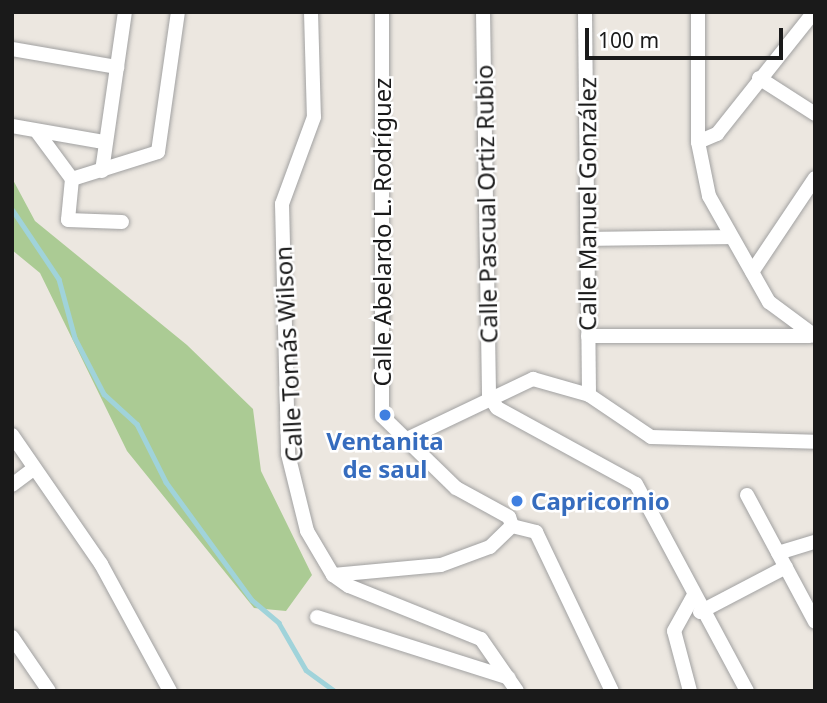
<!DOCTYPE html>
<meta charset="utf-8">
<style>
body{margin:0}
#map{position:relative;width:827px;height:703px;overflow:hidden;background:#ece7e0;font-family:"Noto Sans",sans-serif}
div>[style]{position:absolute}
[style*='--x']{left:calc(var(--x)*1px);top:calc(var(--y)*1px);width:calc(var(--w)*1px);rotate:calc(var(--a)*1deg)}
.forest>*{inset:0;background:#abcb94}
.stream>*{height:4.5px;margin:-2.25px;padding:0 2.25px;transform-origin:2.25px;border-radius:2.25px;background:#a0d3da}
.roads{filter:drop-shadow(0 0 2px #a1a1a1) drop-shadow(0 0 2px #a1a1a1)}
.minor>*{height:14px;margin:-7px;padding:0 7px;transform-origin:7px;border-radius:7px;background:#fff}
.dots>*{width:19px;height:19px;translate:-50% -50%;box-sizing:border-box;border:4px solid #fff;border-radius:50%}
span{translate:-50% -50%;white-space:nowrap;text-align:center;line-height:1.15;-webkit-text-stroke:5px #fff;paint-order:stroke}
.street-label{font-size:24px;color:#1a1a1a}
.shop-label{font-size:24px;color:#366cbe;font-weight:700}
.left{translate:0 -50%;text-align:left}
.frame{position:absolute;inset:0;border:14px solid #1a1a1a;pointer-events:none}
.scale{position:absolute;left:585px;top:28px;width:198px;height:32px;box-sizing:border-box;border:4px solid #1a1a1a;border-top:0;padding-left:9px;font-size:21px;line-height:24px;white-space:nowrap;color:#1a1a1a;-webkit-text-stroke:5px #fff;paint-order:stroke}
</style>
<div id="map">
<div class="forest">
<i style="clip-path:polygon(12px 178px,35px 221px,187px 345px,253px 409px,261px 471px,312px 575px,286px 611px,254px 608px,127px 451px,40px 273px,12px 250px)"></i>
</div>
<div class="stream">
<i style="--x:12;--y:209;--w:84;--a:56.1"></i>
<i style="--x:59;--y:279;--w:61;--a:74.8"></i>
<i style="--x:75;--y:338;--w:63;--a:62.6"></i>
<i style="--x:104;--y:394;--w:45;--a:42.3"></i>
<i style="--x:137;--y:424;--w:65;--a:63.4"></i>
<i style="--x:166;--y:482;--w:146;--a:53.9"></i>
<i style="--x:252;--y:600;--w:35;--a:40"></i>
<i style="--x:279;--y:623;--w:54;--a:60.1"></i>
<i style="--x:306;--y:670;--w:36;--a:36"></i>
</div>
<div class="roads">
<div class="minor">
<i style="--x:311;--y:12;--w:105;--a:88.4"></i>
<i style="--x:314;--y:117;--w:93;--a:110.2"></i>
<i style="--x:282;--y:204;--w:250;--a:88.6"></i>
<i style="--x:288;--y:454;--w:79;--a:76.1"></i>
<i style="--x:307;--y:531;--w:51;--a:59.4"></i>
<i style="--x:333;--y:575;--w:19;--a:35"></i>
<i style="--x:349;--y:586;--w:142;--a:21.9"></i>
<i style="--x:481;--y:639;--w:63;--a:55.3"></i>
<i style="--x:483;--y:12;--w:384;--a:89.1"></i>
<i style="--x:489;--y:396;--w:14;--a:56"></i>
<i style="--x:497;--y:408;--w:158;--a:28.7"></i>
<i style="--x:636;--y:484;--w:235;--a:61.8"></i>
<i style="--x:585;--y:12;--w:383;--a:89.4"></i>
<i style="--x:698;--y:12;--w:130;--a:90"></i>
<i style="--x:698;--y:142;--w:55;--a:78.5"></i>
<i style="--x:709;--y:196;--w:122;--a:60.5"></i>
<i style="--x:769;--y:302;--w:57;--a:36.5"></i>
<i style="--x:12;--y:49;--w:107;--a:9.7"></i>
<i style="--x:759;--y:78;--w:67;--a:32.7"></i>
<i style="--x:12;--y:126;--w:93;--a:9.9"></i>
<i style="--x:38;--y:133;--w:57;--a:53.5"></i>
<i style="--x:698;--y:142;--w:21;--a:-23"></i>
<i style="--x:717;--y:134;--w:156;--a:-51.5"></i>
<i style="--x:102;--y:171;--w:161;--a:-81.8"></i>
<i style="--x:72;--y:179;--w:90;--a:-17.4"></i>
<i style="--x:158;--y:152;--w:141;--a:-81.9"></i>
<i style="--x:72;--y:179;--w:41;--a:95.6"></i>
<i style="--x:68;--y:220;--w:54;--a:2.1"></i>
<i style="--x:588;--y:239;--w:141;--a:-0.8"></i>
<i style="--x:752;--y:272;--w:113;--a:-56.2"></i>
<i style="--x:588;--y:336;--w:222;--a:0"></i>
<i style="--x:12;--y:435;--w:157;--a:55.4"></i>
<i style="--x:101;--y:564;--w:145;--a:61.5"></i>
<i style="--x:407;--y:439;--w:140;--a:-25.5"></i>
<i style="--x:533;--y:379;--w:58;--a:15.9"></i>
<i style="--x:589;--y:395;--w:75;--a:34.1"></i>
<i style="--x:651;--y:437;--w:164;--a:1.7"></i>
<i style="--x:12;--y:485;--w:26;--a:-37"></i>
<i style="--x:747;--y:495;--w:144;--a:61.8"></i>
<i style="--x:512;--y:526;--w:25;--a:14"></i>
<i style="--x:536;--y:532;--w:176;--a:64.5"></i>
<i style="--x:778;--y:553;--w:39;--a:-17"></i>
<i style="--x:333;--y:575;--w:108;--a:-5.3"></i>
<i style="--x:441;--y:565;--w:52;--a:-20.2"></i>
<i style="--x:490;--y:547;--w:30;--a:-44"></i>
<i style="--x:512;--y:526;--w:9;--a:-108"></i>
<i style="--x:509;--y:517;--w:60;--a:-151.3"></i>
<i style="--x:456;--y:488;--w:103;--a:-135.8"></i>
<i style="--x:382;--y:416;--w:404;--a:-90"></i>
<i style="--x:700;--y:612;--w:97;--a:-27.6"></i>
<i style="--x:317;--y:617;--w:201;--a:17.6"></i>
<i style="--x:12;--y:637;--w:65;--a:55.6"></i>
<i style="--x:690;--y:691;--w:62;--a:-104.9"></i>
<i style="--x:674;--y:631;--w:39;--a:-61"></i>
</div>
</div>
<div class="dots">
<i style="left:385px;top:415px;background:#3f7fe0"></i>
<i style="left:517px;top:501px;background:#3f7fe0"></i>
</div>
<div class="street-label">
<span style="left:486px;top:204px;rotate:-91deg">Calle Pascual Ortiz Rubio</span>
<span style="left:587px;top:204px;rotate:-90deg">Calle Manuel González</span>
<span style="left:382px;top:232px;rotate:-90deg">Calle Abelardo L. Rodríguez</span>
<span style="left:288px;top:354px;rotate:-93deg">Calle Tomás Wilson</span>
</div>
<div class="shop-label">
<span style="left:385px;top:455px">Ventanita<br>de saul</span>
<span class="left" style="left:531px;top:501px">Capricornio</span>
</div>
<div class="frame"></div>
<div class="scale">100 m</div>
</div>
